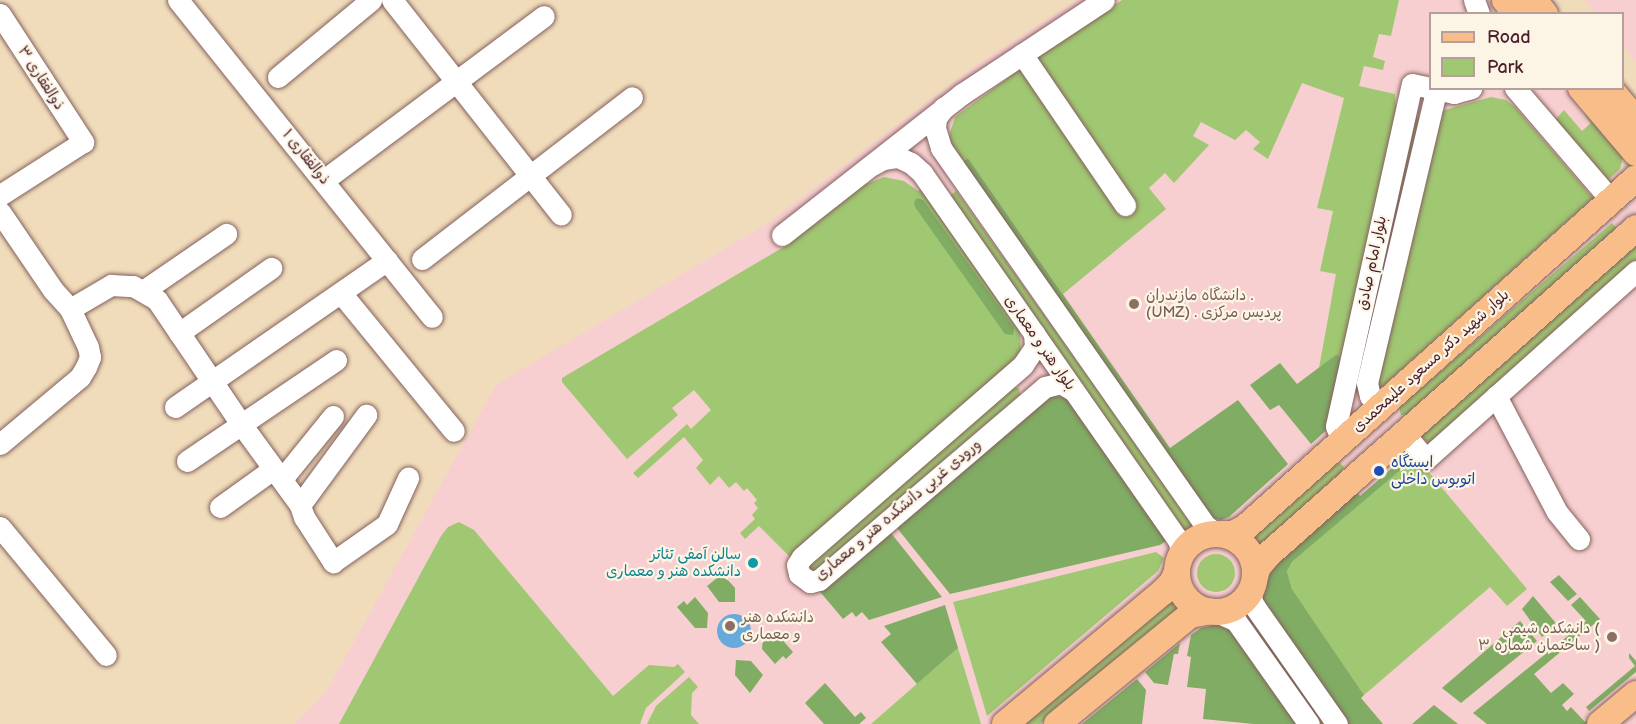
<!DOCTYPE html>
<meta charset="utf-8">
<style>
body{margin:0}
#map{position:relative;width:1636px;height:724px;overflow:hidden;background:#f0dcbb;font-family:"Balsamiq Sans","Playpen Sans Arabic",sans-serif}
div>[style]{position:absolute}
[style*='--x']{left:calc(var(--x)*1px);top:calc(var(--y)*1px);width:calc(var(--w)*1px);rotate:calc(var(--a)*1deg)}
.built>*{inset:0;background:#f7cfd1}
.green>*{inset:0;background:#a0c772}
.round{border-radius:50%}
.forest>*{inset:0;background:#80ac64}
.water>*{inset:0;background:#65aadb}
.roads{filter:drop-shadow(0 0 2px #84615d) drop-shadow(0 0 2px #84615d)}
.minor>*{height:21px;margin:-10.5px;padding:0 10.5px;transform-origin:10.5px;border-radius:10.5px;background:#fff}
.major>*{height:26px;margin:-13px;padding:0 13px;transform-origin:13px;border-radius:13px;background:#f8bd89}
.major>.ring{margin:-13px;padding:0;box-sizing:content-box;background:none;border:26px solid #f8bd89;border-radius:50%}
.dots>*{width:16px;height:16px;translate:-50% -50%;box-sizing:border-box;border:3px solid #fcf5e5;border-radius:50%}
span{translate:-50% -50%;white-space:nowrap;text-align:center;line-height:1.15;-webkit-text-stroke:4.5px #fcf5e5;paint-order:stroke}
.street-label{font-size:15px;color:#4a1f2b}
.education-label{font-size:15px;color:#785e54}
.left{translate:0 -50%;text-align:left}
.right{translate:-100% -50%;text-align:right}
.transit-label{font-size:15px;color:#164399}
.culture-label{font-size:15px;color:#0d838f}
.legend{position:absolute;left:1429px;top:12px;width:195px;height:78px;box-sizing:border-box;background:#fcf5e5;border:2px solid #b59f9b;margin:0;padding:8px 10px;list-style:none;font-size:18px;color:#4a1f2b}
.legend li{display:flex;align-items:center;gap:12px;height:30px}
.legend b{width:30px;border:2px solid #b59f9b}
</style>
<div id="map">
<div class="built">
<i style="clip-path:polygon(1077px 0,1492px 0,1504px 13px,1430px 14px,1430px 88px,1569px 89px,1624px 152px,1620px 168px,1636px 187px,1636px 724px,295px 724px,326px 692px,496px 385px,768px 223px,979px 63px)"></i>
<i style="clip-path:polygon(1585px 0,1636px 0,1636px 61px,1623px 45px,1622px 14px,1596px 13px)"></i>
</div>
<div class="green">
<i style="clip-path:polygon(1122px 0,1399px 0,1391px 36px,1379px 34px,1373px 57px,1385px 61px,1383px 70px,1364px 66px,1359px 86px,1395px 94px,1397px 118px,1342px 361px,1337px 354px,1319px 368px,1336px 274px,1320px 271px,1333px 211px,1317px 208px,1344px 98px,1302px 83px,1268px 159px,1253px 149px,1260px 142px,1246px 130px,1235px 140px,1201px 122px,1193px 136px,1209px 145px,1174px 183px,1165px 173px,1149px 188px,1166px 209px,1063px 294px,968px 158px,961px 162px,948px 139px,955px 117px,1024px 66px,1076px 126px,1081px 122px,1032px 60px)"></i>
<i style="clip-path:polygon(1491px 97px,1506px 100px,1515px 107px,1593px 198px,1380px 389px,1376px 384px,1441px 111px)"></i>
<i style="clip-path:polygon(1564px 110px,1582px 131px,1591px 123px,1585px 115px,1589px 112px,1624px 152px,1620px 169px,1608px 180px,1554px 121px)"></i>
<i style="clip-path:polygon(1414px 117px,1420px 118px,1360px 392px,1355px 393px)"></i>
<i style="clip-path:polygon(884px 177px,904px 181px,918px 191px,922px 189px,1020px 329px,1021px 354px,791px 558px,759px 526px,745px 539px,740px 533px,755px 519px,752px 515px,758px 508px,754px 503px,757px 500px,747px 488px,744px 491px,736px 482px,729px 488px,719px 476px,710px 485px,696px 468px,703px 460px,684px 437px,638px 478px,633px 473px,687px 424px,691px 429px,711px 410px,694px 390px,672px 408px,678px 415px,627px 459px,562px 382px,562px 378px,787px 245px,864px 185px)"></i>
<i style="clip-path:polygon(956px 191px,1193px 524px,1191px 531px,1183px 530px,950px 196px)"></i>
<i style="clip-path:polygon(1612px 223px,1617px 229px,1407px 415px,1401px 415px,1399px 407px)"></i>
<i style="clip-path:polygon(1632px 244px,1636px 245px,1636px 264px,1430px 443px,1425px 440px,1421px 434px)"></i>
<i style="clip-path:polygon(1013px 387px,1019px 388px,1020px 395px,814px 571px,811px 570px,808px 564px)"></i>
<i style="clip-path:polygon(1416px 457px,1527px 589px,1507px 606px,1490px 587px,1364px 695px,1292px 589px,1287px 571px,1292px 562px)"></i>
<i style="clip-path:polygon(1339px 462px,1344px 467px,1342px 472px,1260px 545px,1252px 544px,1253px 536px)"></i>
<i style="clip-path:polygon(459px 522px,474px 530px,613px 696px,649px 665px,674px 667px,678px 664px,685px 672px,646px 708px,640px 724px,339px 724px,441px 536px,448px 527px)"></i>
<i style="clip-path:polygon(1156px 552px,1164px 558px,1158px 571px,987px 716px,953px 602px)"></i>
<i class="round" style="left:1197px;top:554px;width:38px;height:38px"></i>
<i style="clip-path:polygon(1174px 602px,1177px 605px,1176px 612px,1040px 724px,1023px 724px,1169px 603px)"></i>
<i style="clip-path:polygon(1254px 626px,1256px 626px,1330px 724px,1316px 724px)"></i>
<i style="clip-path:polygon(958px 648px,981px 724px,871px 724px)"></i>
<i style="clip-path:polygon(689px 677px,698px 687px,692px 693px,691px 715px,699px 724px,647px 724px,656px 706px)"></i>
</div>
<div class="forest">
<i style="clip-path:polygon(968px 158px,1170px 448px,1238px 400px,1288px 464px,1229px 517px,1221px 520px,1212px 518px,959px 164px)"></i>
<i style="clip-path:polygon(917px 198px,923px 200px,1014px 328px,1013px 335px,1005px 334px,915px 207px,914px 202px)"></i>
<i style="clip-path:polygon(1337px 354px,1342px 361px,1330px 427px,1311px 444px,1279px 405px,1270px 410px,1250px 385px,1280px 363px,1297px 384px)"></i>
<i style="clip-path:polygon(1055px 396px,1070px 398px,1172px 537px,1160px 545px,950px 594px,893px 523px,1043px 398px)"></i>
<i style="clip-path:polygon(1399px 446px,1416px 457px,1292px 562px,1287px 571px,1292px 589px,1364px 695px,1361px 698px,1383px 724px,1342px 724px,1260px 608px,1264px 565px,1352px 487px,1360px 496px,1406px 456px)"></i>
<i style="clip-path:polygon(887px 528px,942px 597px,869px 620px,862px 612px,856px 617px,852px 612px,843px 619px,816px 587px)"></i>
<i style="clip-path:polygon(718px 569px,735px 588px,735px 602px,719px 602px,707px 586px,717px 578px,714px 573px)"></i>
<i style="clip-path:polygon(1559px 575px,1577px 594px,1568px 601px,1550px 582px)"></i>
<i style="clip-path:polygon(1533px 596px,1555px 622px,1554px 628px,1542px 637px,1522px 609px)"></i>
<i style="clip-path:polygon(695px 597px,708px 613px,707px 628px,695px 628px,677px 607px,684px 601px,687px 605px)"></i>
<i style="clip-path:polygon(1580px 597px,1600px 619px,1534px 674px,1551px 693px,1563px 683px,1574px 694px,1562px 705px,1567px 711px,1571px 707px,1585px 722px,1593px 716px,1589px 724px,1487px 724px,1473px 713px,1586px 621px,1571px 605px)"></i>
<i style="clip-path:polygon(945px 605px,958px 648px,917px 684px,881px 642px,891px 634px,884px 626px)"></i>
<i style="clip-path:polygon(1520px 621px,1537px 641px,1461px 703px,1442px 688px)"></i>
<i style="clip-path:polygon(1218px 624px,1230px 627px,1300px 724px,1254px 724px,1203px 719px,1206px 689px,1187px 687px,1191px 657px,1187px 656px,1191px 635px,1201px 628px)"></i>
<i style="clip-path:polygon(763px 636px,779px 636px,793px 652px,786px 659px,783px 656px,775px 664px,762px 649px)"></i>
<i style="clip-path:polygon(1180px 643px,1178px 654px,1174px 654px,1168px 685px,1154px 683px,1145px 672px)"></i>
<i style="clip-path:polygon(1629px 653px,1636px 661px,1636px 672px,1589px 711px,1586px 707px,1635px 666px,1629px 658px)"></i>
<i style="clip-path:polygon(736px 660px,751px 661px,763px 675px,750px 693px,735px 675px)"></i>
<i style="clip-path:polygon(1137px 679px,1146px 690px,1142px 724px,1082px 724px)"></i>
<i style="clip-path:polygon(825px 683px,855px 717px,861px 712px,866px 718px,859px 724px,824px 724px,805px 703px)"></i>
<i style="clip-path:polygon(1434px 705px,1458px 724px,1412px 724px)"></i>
</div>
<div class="water">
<i class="round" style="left:717px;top:614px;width:34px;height:34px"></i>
</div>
<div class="roads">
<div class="minor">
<i style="--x:178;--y:0;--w:406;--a:51.3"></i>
<i style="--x:392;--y:0;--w:273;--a:51.8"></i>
<i style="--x:1474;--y:0;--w:15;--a:70"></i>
<i style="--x:0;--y:14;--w:153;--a:57"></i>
<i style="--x:83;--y:142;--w:98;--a:147.4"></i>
<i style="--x:1022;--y:54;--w:183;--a:55.7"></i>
<i style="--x:278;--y:77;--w:121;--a:-39.6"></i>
<i style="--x:1515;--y:88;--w:148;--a:49.4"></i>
<i style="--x:944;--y:107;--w:14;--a:126"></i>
<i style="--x:936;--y:118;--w:10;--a:96"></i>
<i style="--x:935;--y:128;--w:21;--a:73"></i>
<i style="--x:941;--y:148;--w:462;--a:55"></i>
<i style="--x:1206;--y:526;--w:14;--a:36"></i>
<i style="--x:872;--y:165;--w:13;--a:-29"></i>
<i style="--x:883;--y:159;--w:15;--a:-8"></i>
<i style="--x:898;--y:157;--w:14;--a:25"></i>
<i style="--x:911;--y:163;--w:15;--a:42"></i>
<i style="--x:922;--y:173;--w:445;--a:55.1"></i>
<i style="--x:1177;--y:538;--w:8;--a:67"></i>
<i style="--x:1180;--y:545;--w:18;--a:93"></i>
<i style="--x:324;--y:180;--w:274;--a:-36.7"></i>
<i style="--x:0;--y:212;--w:94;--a:55.8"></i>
<i style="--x:53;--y:290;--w:25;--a:48"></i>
<i style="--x:70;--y:309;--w:48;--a:-30.3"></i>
<i style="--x:111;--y:285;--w:22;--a:3"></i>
<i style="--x:133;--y:286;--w:28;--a:30"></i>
<i style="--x:157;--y:300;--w:150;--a:55.9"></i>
<i style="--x:241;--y:424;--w:100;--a:53.9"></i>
<i style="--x:300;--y:505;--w:112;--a:-53.7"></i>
<i style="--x:782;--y:235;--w:229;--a:-38.1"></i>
<i style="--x:962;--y:94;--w:170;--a:-33.5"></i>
<i style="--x:422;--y:259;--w:265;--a:-37.6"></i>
<i style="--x:143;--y:291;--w:101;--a:-34.5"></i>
<i style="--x:341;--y:293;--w:178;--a:50.7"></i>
<i style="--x:179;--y:333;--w:113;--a:-35.2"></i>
<i style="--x:1034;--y:333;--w:14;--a:86"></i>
<i style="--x:1035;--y:347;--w:22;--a:124"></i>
<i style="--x:1023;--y:365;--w:293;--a:139"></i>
<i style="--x:802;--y:557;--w:9;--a:122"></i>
<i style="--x:797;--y:565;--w:9;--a:77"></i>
<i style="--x:799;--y:574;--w:14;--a:36"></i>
<i style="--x:810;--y:582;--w:9;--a:-13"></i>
<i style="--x:819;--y:580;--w:297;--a:-40.5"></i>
<i style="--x:1045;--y:387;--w:16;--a:-14"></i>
<i style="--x:1061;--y:383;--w:15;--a:32"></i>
<i style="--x:1496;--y:396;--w:131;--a:62.3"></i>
<i style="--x:1557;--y:512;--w:35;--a:51"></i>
<i style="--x:175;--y:407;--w:258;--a:-34.7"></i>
<i style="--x:1379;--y:408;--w:15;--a:-127"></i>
<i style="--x:1370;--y:396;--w:13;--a:-103"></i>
<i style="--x:1367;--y:383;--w:301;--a:-76.7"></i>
<i style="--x:1404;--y:434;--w:33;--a:49"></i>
<i style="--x:1426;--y:459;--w:282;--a:-41.8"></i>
<i style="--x:1342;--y:441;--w:16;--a:-112"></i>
<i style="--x:1336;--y:426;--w:350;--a:-77.5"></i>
<i style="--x:1412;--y:84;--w:43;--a:12.1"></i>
<i style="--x:1454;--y:93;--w:18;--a:-16"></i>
<i style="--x:0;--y:444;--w:104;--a:-39.9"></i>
<i style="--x:80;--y:377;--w:12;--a:-59"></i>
<i style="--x:86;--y:367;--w:11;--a:-68"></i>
<i style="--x:90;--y:357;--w:10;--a:-101"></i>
<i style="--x:88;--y:347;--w:42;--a:-115.3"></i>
<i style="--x:187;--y:461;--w:180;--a:-34.1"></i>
<i style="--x:282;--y:479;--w:81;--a:-51"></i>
<i style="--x:300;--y:505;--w:13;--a:72"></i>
<i style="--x:304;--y:517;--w:54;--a:57.2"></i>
<i style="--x:333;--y:562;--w:66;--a:-35.1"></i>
<i style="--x:387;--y:524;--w:51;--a:-65.5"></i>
<i style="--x:220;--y:507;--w:65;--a:-35.6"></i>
<i style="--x:0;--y:527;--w:166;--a:50.4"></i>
<i style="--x:1253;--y:585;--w:15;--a:98"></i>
<i style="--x:1251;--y:600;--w:8;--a:60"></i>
<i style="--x:1255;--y:607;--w:143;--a:55"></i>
<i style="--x:1214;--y:611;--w:24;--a:24"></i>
<i style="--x:1236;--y:621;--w:126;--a:54.7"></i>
</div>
<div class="major">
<i style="--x:1505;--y:0;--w:18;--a:52"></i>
<i style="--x:1534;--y:0;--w:18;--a:52"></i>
<i style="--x:1581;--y:88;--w:85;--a:49.8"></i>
<i style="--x:1609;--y:88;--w:42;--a:49.8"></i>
<i style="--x:1221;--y:534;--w:12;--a:0"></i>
<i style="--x:1233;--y:534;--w:15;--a:-28"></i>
<i style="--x:1246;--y:527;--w:523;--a:-41.82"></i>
<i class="ring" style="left:1177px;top:534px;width:52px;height:52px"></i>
<i style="--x:1255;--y:576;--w:9;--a:-72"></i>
<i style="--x:1258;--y:567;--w:17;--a:-50"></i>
<i style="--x:1269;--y:554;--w:491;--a:-41.6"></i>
<i style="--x:1005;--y:724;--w:206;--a:-39.9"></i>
<i style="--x:1163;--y:592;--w:13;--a:-45"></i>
<i style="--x:1172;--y:583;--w:12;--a:-66"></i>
<i style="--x:1057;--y:724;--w:172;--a:-39.3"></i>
<i style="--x:1190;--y:615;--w:20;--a:-11"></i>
<i style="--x:1600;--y:724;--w:47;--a:-39.8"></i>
</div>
</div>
<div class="dots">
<i style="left:1134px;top:304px;background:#8d6e63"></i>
<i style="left:1379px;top:471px;background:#1a4fb4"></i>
<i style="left:753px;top:563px;background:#0f9aa8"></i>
<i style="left:730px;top:626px;background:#8d6e63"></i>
<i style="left:1612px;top:637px;background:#8d6e63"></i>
</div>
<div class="street-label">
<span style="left:41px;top:78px;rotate:57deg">ذوالفقاری ۳</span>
<span style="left:306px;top:157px;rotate:51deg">ذوالفقاری ۱</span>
<span style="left:1372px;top:263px;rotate:-78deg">بلوار امام صادق</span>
<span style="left:1040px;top:343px;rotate:55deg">بلوار هنر و معماری</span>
<span style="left:1431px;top:361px;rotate:-42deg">بلوار شهید دکتر مسعود علیمحمدی</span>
<span style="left:898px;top:510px;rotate:-40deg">ورودی غربی دانشکده هنر و معماری</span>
</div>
<div class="education-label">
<span class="left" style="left:1146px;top:304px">دانشگاه مازندران .<br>(UMZ) . پردیس مرکزی</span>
<span class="left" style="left:742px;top:626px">دانشکده هنر<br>و معماری</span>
<span class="right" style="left:1600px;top:637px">دانشکده شیمی (<br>ساختمان شماره ۳ )</span>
</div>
<div class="transit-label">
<span class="left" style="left:1391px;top:471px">ایستگاه<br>اتوبوس داخلی</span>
</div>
<div class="culture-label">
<span class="right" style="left:741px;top:563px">سالن آمفی تئاتر<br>دانشکده هنر و معماری</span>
</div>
<ul class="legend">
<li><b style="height:8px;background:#f8bd89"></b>Road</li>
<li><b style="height:16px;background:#a0c772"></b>Park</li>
</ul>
</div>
